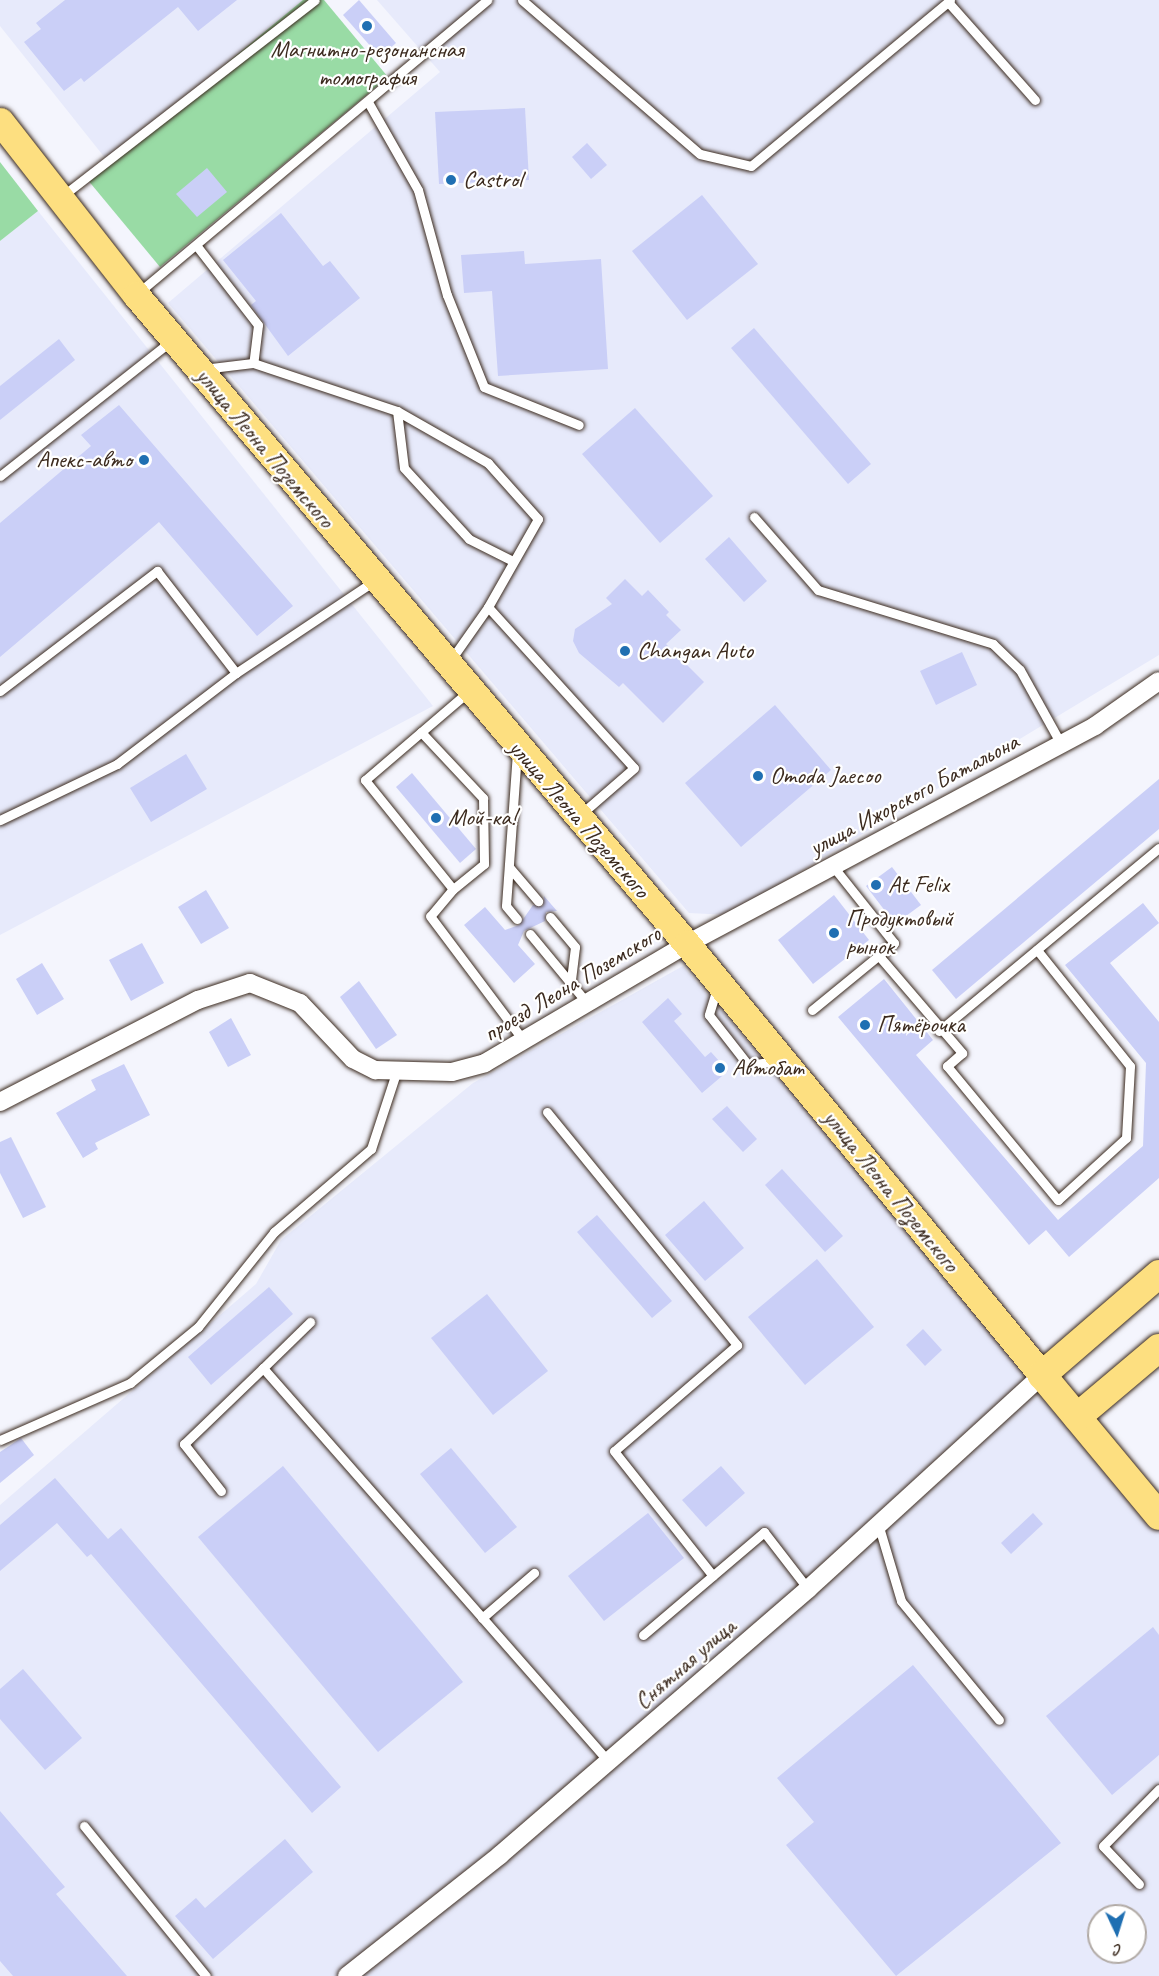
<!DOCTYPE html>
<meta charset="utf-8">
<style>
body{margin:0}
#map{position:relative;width:1159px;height:1976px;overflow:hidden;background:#f4f5fd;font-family:Caveat,sans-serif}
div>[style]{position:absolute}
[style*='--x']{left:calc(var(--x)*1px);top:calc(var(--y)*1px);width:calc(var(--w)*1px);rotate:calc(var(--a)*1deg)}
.built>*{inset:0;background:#e7eafb}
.green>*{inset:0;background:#99dba5}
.building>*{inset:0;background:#cacff7}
.roads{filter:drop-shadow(0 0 2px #3b2a1e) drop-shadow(0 0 2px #3b2a1e)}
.service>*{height:9px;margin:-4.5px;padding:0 4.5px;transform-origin:4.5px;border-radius:4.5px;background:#fff}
.minor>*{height:18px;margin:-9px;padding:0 9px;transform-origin:9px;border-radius:9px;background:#fff}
.primary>*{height:27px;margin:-13.5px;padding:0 13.5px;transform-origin:13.5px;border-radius:13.5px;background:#fddf80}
.trunk>*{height:28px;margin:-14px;padding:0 14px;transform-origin:14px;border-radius:14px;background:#fddf80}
.dots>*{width:16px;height:16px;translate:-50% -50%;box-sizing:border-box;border:3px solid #fff;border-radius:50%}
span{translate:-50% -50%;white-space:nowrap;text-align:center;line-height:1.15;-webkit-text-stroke:4.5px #fff;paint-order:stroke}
.poi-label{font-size:24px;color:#3b2a1e}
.left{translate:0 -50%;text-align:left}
.right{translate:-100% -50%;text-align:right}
.street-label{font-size:24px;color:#3b2a1e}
.north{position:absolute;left:1087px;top:1904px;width:60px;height:60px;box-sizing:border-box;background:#fff;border:2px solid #b1aaa5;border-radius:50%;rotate:176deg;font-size:16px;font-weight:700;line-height:24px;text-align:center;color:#3b2a1e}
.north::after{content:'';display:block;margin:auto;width:21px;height:27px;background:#1f6fb2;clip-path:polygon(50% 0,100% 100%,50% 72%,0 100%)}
</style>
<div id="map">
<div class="built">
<i style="clip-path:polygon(0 0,316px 0,113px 168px,0 26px)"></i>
<i style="clip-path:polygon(377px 0,1159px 0,1159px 655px,728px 915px,689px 913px,168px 303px,440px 72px)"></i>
<i style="clip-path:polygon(38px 211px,433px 706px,0 935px,0 241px)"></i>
<i style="clip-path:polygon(evenodd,683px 966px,1159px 1522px,1159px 1976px,0 1976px,0 1505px,256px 1284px,281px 1240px,473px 1083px,683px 966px,1099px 1916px,1135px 1916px,1135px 1952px,1099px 1952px,1099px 1916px)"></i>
</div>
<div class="green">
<i style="clip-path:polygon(303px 0,324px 0,388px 77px,160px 267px,87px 179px)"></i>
<i style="clip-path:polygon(0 162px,38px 211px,0 241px)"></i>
</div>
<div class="building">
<i style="clip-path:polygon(65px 0,237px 0,198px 31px,178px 7px,84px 82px,81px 78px,64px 91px,24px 42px,41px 29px,36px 23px)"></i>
<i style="clip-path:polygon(359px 0,396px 43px,380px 57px,343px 15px)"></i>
<i style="clip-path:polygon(525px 108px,529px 180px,439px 184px,435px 112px)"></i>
<i style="clip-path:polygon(587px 143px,607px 165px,591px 179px,572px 157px)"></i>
<i style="clip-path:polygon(207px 168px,227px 192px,197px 217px,176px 194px)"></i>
<i style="clip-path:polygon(702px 195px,758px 264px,687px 320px,632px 251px)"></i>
<i style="clip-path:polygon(281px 213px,323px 266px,330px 261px,360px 298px,288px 356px,251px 305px,256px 301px,223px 260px)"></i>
<i style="clip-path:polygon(524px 251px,525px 264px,601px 259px,608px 369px,498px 376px,492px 291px,464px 293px,461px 255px)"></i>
<i style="clip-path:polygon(754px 328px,871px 464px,848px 484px,731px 348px)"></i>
<i style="clip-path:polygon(59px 339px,75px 360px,0 420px,0 386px)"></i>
<i style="clip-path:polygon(119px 405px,293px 606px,257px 636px,159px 522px,0 657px,0 523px,91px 446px,81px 435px)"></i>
<i style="clip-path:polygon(635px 408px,713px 496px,660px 543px,582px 454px)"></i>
<i style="clip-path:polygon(729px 537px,767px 581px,744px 602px,705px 559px)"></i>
<i style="clip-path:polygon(625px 579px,642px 596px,648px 590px,669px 612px,666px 615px,681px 630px,666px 644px,704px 682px,663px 723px,623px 683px,619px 687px,579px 653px,573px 641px,575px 629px,612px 604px,606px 598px)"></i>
<i style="clip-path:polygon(962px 652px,977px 685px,936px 705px,920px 671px)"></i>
<i style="clip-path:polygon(775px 705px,831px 770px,741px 847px,685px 783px)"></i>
<i style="clip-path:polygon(186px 754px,207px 789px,151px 822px,130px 788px)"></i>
<i style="clip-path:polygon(412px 773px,476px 849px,460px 863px,396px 787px)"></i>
<i style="clip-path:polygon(1159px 779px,1159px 829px,956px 999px,932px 970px)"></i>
<i style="clip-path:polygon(892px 867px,921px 905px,895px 924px,866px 886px)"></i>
<i style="clip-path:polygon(206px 890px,229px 928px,201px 944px,178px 907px)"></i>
<i style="clip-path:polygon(834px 895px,869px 940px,813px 984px,778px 940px)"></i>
<i style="clip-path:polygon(544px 896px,557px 911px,546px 912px,545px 921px,524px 931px,518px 945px,535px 964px,514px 983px,464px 925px,485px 907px,505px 930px,519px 925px,533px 905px,543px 906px)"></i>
<i style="clip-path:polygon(1143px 903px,1159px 923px,1110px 963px,1159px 1022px,1159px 1178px,1069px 1257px,1046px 1230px,1029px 1245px,838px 1017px,884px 979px,933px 1040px,916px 1055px,1058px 1220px,1143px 1146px,1146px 1063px,1065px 965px)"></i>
<i style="clip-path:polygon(142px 943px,164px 983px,131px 1001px,109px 960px)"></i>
<i style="clip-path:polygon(42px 963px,64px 999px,37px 1015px,16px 979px)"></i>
<i style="clip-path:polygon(359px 981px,397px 1035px,376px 1049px,340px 997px)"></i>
<i style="clip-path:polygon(668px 998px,682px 1014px,674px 1021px,705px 1057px,711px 1052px,728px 1071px,702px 1093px,642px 1022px)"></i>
<i style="clip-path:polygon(231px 1018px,251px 1055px,228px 1067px,209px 1032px)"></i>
<i style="clip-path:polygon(124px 1064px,150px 1115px,95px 1143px,98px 1149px,83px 1158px,56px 1113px,96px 1090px,91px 1080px)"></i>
<i style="clip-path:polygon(727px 1106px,757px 1139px,743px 1152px,712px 1119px)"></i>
<i style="clip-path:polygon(11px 1137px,46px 1207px,23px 1218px,0 1173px,0 1142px)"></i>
<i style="clip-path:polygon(782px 1169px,843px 1236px,825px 1252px,765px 1185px)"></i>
<i style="clip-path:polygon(704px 1201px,744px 1248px,705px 1281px,665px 1235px)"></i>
<i style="clip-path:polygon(597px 1215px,672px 1301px,652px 1318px,577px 1232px)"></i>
<i style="clip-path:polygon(817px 1259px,874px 1327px,805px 1385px,748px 1317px)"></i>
<i style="clip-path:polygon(269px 1287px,293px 1314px,211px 1385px,188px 1357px)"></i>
<i style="clip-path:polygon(487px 1294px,548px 1371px,493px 1415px,431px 1338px)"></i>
<i style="clip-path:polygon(923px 1329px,942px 1350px,925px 1366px,906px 1345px)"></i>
<i style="clip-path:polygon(21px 1438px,34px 1455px,0 1483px,0 1452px)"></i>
<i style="clip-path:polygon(451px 1448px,517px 1527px,485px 1553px,420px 1474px)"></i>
<i style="clip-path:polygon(283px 1466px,463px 1682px,378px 1752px,198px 1537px)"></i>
<i style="clip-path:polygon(721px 1466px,745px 1493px,706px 1527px,682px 1500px)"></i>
<i style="clip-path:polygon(55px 1478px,108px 1539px,121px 1528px,341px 1787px,312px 1813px,91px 1554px,87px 1557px,57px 1523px,0 1571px,0 1525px)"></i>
<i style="clip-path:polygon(648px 1513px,684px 1558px,604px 1621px,568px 1576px)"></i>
<i style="clip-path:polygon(1033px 1513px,1043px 1524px,1011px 1554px,1001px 1543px)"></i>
<i style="clip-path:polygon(1153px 1627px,1159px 1635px,1159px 1755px,1112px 1795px,1046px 1716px)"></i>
<i style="clip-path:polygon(913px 1665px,1061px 1843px,896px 1976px,786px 1845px,814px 1822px,777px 1778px)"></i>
<i style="clip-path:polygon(23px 1669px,82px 1738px,45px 1770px,0 1719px,0 1689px)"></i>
<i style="clip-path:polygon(0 1811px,65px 1887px,56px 1894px,127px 1976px,13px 1976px,0 1961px)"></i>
<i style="clip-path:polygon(285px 1839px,313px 1872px,213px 1959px,175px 1916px,196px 1898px,205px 1908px)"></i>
</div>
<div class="roads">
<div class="service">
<i style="--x:522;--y:0;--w:235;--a:40.9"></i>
<i style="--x:700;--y:154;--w:52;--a:13.2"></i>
<i style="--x:751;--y:166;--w:259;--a:-39.8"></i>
<i style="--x:948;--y:2;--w:131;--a:48.4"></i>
<i style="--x:368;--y:102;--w:101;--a:60.4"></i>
<i style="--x:418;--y:190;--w:109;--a:74.6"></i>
<i style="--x:447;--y:295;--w:99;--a:68.1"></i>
<i style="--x:484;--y:387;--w:102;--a:21.8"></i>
<i style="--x:61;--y:197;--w:321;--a:-37.8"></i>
<i style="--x:196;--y:245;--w:101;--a:52.2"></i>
<i style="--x:258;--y:325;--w:38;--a:97"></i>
<i style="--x:138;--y:293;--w:456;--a:-40"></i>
<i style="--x:203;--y:369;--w:50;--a:-6.8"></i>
<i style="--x:253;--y:363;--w:152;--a:18.4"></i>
<i style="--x:397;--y:411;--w:105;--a:29.7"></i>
<i style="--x:488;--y:463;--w:75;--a:48.2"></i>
<i style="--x:538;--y:519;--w:101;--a:119.6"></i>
<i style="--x:488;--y:607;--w:66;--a:125.1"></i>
<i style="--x:397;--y:411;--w:57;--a:83"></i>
<i style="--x:404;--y:468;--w:96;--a:47.5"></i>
<i style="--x:469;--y:539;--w:49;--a:26.6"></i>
<i style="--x:0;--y:476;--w:219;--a:-38.3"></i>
<i style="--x:754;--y:517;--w:97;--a:48.8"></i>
<i style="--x:818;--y:590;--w:183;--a:17.1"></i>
<i style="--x:993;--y:644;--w:37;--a:44"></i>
<i style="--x:1020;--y:670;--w:85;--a:61"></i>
<i style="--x:488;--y:607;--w:217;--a:47.8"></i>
<i style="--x:634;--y:768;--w:72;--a:139"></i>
<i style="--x:236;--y:673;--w:166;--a:-33.7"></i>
<i style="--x:0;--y:691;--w:198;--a:-37.4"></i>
<i style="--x:157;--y:571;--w:129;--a:52.2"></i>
<i style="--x:236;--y:673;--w:150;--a:142.6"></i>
<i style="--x:117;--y:764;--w:130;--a:154.4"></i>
<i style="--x:469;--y:691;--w:137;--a:139.4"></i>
<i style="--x:365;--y:780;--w:140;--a:51.1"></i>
<i style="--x:453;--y:889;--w:35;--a:130"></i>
<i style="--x:430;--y:916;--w:156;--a:53.1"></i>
<i style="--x:421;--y:732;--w:91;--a:46.8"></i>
<i style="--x:483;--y:798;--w:66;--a:89.1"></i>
<i style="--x:484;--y:864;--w:40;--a:141"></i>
<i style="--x:517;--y:752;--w:154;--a:94.1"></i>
<i style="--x:506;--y:906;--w:17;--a:50"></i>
<i style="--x:509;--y:867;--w:45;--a:49.5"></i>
<i style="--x:550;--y:917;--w:39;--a:50"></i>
<i style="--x:575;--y:947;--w:35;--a:97"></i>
<i style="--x:530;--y:934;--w:91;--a:50.4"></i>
<i style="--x:879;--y:956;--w:128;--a:49.4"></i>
<i style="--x:962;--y:1053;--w:20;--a:139"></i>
<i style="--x:947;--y:1066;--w:174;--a:50.4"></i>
<i style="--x:1058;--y:1200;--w:92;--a:-42.4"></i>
<i style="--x:1126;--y:1138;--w:72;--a:-86.8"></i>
<i style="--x:1130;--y:1066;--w:149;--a:-128.7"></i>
<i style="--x:717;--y:988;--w:28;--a:107"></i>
<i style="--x:709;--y:1015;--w:63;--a:52"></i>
<i style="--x:748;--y:1065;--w:29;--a:-8"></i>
<i style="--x:812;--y:1010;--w:106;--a:-39.3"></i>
<i style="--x:894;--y:943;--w:100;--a:-128.5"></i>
<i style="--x:939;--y:1031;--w:286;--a:-39.8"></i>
<i style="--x:547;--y:1112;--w:301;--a:50.8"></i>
<i style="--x:737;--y:1345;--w:162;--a:139.2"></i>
<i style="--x:614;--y:1451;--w:159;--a:51.6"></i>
<i style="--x:263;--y:1368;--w:66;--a:-44.4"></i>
<i style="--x:0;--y:1440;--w:142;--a:-23.7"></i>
<i style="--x:130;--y:1383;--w:88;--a:-39.5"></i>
<i style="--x:198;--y:1327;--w:122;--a:-51.3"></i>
<i style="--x:274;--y:1232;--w:128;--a:-40.6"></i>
<i style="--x:371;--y:1149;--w:80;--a:-71.8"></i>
<i style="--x:221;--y:1491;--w:60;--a:-128.2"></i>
<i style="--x:184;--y:1444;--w:110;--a:-43.9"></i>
<i style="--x:263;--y:1368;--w:523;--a:48.72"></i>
<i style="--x:879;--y:1527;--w:77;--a:73.4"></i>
<i style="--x:901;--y:1601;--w:154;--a:50.5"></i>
<i style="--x:482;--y:1618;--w:69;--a:-40.9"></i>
<i style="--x:643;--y:1635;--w:159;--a:-40.4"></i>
<i style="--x:764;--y:1532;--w:72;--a:52.3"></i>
<i style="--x:84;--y:1826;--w:193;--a:50.9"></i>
<i style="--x:1139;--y:1884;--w:52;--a:-133.5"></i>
<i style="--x:1103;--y:1846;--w:80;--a:-45.5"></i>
</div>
<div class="minor">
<i style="--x:0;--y:1102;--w:223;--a:-27.3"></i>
<i style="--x:198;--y:1000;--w:55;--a:-18.1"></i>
<i style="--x:250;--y:983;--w:54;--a:21.8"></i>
<i style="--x:300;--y:1003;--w:77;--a:46.6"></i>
<i style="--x:353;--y:1059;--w:25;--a:27"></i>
<i style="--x:375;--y:1070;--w:77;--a:1.5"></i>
<i style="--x:452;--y:1072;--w:34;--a:-15"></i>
<i style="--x:485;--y:1063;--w:234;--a:-30.5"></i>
<i style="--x:687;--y:944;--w:463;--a:-28.1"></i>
<i style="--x:1095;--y:726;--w:78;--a:-35.1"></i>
<i style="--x:347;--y:1976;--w:195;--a:-38.3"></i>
<i style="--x:500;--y:1855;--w:407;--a:-40.8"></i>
<i style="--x:808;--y:1589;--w:317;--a:-42.4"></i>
</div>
<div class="primary">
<i style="--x:0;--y:121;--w:221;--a:52"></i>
<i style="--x:136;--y:295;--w:851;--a:49.67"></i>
<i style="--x:687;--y:944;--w:558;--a:50.52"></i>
</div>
<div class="trunk">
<i style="--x:1159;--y:1274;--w:155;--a:139.2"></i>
<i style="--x:1042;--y:1375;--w:183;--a:50.3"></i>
<i style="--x:1077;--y:1417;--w:107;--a:-40.1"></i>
</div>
</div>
<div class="dots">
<i style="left:367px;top:26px;background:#1f6fb2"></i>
<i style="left:451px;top:180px;background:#1f6fb2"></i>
<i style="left:144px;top:460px;background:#1f6fb2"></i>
<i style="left:625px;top:651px;background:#1f6fb2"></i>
<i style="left:758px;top:776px;background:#1f6fb2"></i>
<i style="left:436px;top:818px;background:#1f6fb2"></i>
<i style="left:876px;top:885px;background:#1f6fb2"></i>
<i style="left:834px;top:933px;background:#1f6fb2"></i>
<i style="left:865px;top:1025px;background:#1f6fb2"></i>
<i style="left:720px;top:1068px;background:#1f6fb2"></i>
</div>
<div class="poi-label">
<span style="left:367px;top:64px">Магнитно-резонансная<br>томография</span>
<span class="left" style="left:463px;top:180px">Castrol</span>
<span class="right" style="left:132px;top:460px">Апекс-авто</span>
<span class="left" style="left:637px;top:651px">Changan Auto</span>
<span class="left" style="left:770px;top:776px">Omoda Jaecoo</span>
<span class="left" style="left:448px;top:818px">Мой-ка!</span>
<span class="left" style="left:888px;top:885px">At Felix</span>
<span class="left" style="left:846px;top:933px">Продуктовый<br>рынок</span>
<span class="left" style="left:877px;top:1025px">Пятёрочка</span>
<span class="left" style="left:732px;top:1068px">Автобат</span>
</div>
<div class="street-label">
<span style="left:265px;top:448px;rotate:50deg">улица Леона Поземского</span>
<span style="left:914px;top:795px;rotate:-28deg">улица Ижорского Батальона</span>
<span style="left:579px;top:819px;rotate:49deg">улица Леона Поземского</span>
<span style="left:572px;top:984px;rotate:-31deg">проезд Леона Поземского</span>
<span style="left:891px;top:1191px;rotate:51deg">улица Леона Поземского</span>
<span style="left:685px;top:1664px;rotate:-41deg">Снятная улица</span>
</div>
<div class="north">С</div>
</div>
